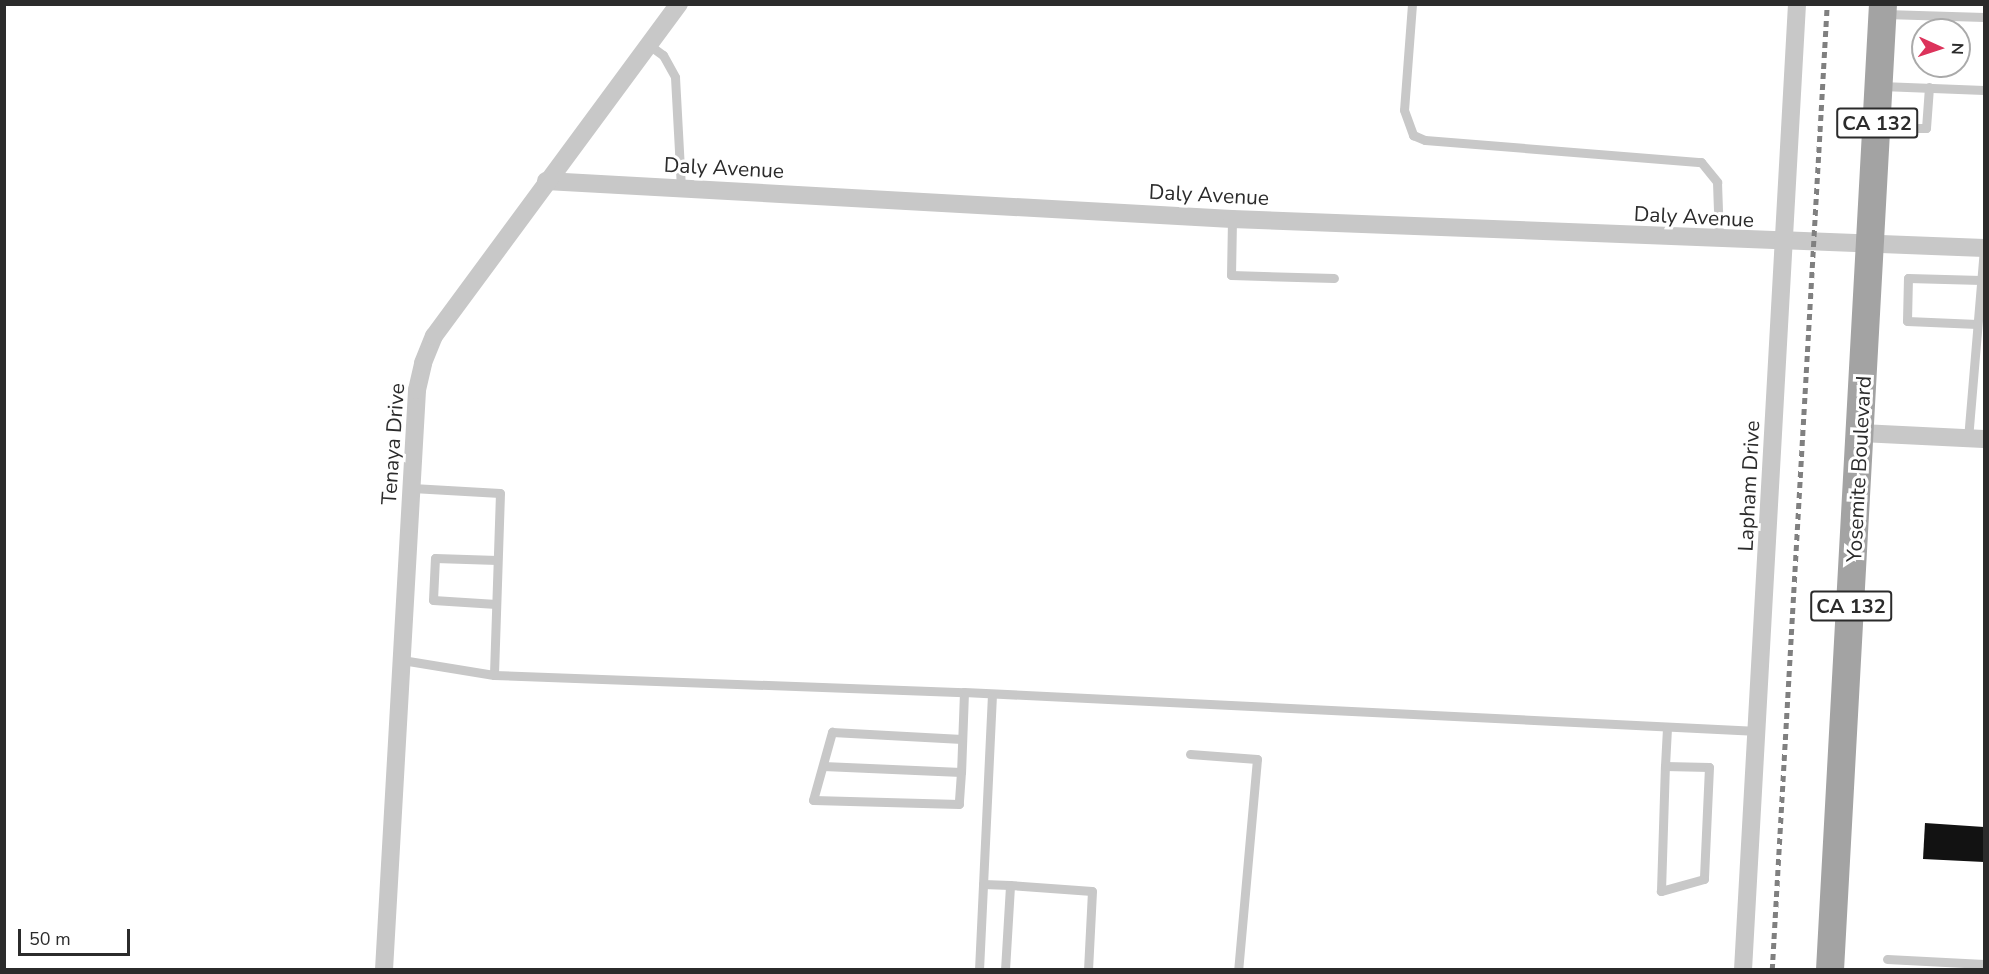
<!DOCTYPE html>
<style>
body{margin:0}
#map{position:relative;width:1989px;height:974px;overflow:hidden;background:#fff;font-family:"Nunito Sans",sans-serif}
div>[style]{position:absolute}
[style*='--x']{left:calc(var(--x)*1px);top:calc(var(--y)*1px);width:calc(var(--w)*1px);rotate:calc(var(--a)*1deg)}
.building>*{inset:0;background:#121212}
.service>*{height:9px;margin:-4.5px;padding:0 4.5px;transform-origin:4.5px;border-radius:4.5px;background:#c8c8c8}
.minor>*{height:18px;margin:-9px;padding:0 9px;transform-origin:9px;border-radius:9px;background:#c8c8c8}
.primary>*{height:28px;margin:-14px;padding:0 14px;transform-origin:14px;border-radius:14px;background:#a3a3a3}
.rail>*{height:4.5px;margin-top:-2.25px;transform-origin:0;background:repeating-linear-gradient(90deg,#808080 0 6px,transparent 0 10.5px)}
span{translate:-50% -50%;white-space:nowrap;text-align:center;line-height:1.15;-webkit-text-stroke:6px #fff;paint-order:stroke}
.shield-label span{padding:2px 4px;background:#fff;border:2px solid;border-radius:4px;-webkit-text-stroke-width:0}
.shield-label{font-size:20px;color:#2b2b2b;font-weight:700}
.street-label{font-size:21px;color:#2b2b2b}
.frame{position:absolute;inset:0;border:6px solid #2b2b2b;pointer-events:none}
.north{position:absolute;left:1911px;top:18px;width:60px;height:60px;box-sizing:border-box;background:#fff;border:2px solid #aaa;border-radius:50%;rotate:93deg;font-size:16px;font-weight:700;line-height:24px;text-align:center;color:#2b2b2b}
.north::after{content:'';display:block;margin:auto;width:21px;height:27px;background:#dc335b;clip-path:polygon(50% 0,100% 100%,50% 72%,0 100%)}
.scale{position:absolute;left:18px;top:929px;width:112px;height:27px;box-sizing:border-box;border:3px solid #2b2b2b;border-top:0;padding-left:8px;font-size:18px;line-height:21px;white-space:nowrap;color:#2b2b2b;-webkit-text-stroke:4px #fff;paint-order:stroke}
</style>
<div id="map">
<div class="building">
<i style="clip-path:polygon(1925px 823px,1984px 827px,1984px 862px,1923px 859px)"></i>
</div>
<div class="service">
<i style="--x:1412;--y:4;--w:106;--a:94.3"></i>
<i style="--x:1404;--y:110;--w:27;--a:70"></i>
<i style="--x:1413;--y:135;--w:13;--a:23"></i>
<i style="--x:1425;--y:140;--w:277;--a:4.6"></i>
<i style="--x:1701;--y:162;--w:26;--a:51"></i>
<i style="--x:1717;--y:182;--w:57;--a:88"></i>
<i style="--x:1885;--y:14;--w:99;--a:1.7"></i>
<i style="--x:649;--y:45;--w:17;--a:36"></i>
<i style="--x:663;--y:55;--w:25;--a:61"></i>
<i style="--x:675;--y:77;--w:112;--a:86.9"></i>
<i style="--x:1881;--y:86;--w:103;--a:2.2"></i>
<i style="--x:1879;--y:128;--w:47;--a:0"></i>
<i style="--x:1926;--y:128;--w:41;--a:-85.8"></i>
<i style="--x:1232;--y:219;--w:56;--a:91"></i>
<i style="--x:1231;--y:275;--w:103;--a:1.7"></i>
<i style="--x:1977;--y:324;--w:70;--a:-177.5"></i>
<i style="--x:1907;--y:321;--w:43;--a:-88.7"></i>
<i style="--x:1908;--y:278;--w:73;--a:1.6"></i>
<i style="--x:1968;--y:439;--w:192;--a:-85.2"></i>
<i style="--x:412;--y:488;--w:88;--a:3.3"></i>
<i style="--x:500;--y:493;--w:182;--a:91.9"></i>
<i style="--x:494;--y:675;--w:470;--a:2.1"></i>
<i style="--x:964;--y:692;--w:80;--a:92.1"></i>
<i style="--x:961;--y:772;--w:32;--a:94"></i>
<i style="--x:959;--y:804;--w:146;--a:-178.4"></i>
<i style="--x:813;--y:800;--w:71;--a:-74.4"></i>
<i style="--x:832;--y:732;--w:130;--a:3.1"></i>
<i style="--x:496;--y:604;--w:63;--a:-176.4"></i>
<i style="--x:433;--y:600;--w:42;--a:-87.3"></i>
<i style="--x:435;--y:558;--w:62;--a:1.8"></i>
<i style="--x:402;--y:660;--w:93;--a:9.3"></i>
<i style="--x:964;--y:692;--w:795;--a:2.81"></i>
<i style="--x:1190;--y:754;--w:67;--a:4.3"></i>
<i style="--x:1257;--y:759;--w:212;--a:95.1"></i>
<i style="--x:823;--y:766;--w:138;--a:2.5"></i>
<i style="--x:1665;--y:766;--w:44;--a:1.3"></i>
<i style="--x:1709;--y:767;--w:112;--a:92.6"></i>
<i style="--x:1704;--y:879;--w:45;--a:164.4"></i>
<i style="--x:1661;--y:891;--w:125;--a:-88.2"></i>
<i style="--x:1665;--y:766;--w:39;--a:-87"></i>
<i style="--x:983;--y:884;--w:27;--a:2"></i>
<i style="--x:1887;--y:959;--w:97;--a:3"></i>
<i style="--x:979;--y:970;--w:276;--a:-87.3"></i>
<i style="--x:1005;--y:970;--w:85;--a:-86.6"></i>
<i style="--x:1010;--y:885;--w:82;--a:4.2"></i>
<i style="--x:1092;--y:891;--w:79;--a:92.9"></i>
</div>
<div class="minor">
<i style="--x:546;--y:181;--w:687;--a:3.17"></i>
<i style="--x:1232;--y:219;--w:753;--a:2.21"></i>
<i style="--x:1861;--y:433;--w:123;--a:2.8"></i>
<i style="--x:384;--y:970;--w:581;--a:-86.74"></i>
<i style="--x:417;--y:390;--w:28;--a:-77"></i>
<i style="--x:423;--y:363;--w:29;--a:-68"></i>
<i style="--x:434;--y:336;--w:413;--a:-53.6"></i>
<i style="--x:1743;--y:970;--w:968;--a:-86.8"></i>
</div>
<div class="primary">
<i style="--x:1830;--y:970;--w:967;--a:-86.86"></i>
</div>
<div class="rail">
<i style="--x:1772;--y:970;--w:968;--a:-86.74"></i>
</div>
<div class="shield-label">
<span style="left:1877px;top:123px">CA 132</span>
<span style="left:1851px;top:606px">CA 132</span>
</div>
<div class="street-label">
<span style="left:724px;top:168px;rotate:3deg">Daly Avenue</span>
<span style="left:1209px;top:195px;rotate:3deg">Daly Avenue</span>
<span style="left:1694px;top:217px;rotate:3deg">Daly Avenue</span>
<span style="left:393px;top:444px;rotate:-86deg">Tenaya Drive</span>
<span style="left:1859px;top:469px;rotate:-87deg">Yosemite Boulevard</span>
<span style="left:1749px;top:486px;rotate:-87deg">Lapham Drive</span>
</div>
<div class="frame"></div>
<div class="north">N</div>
<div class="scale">50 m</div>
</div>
